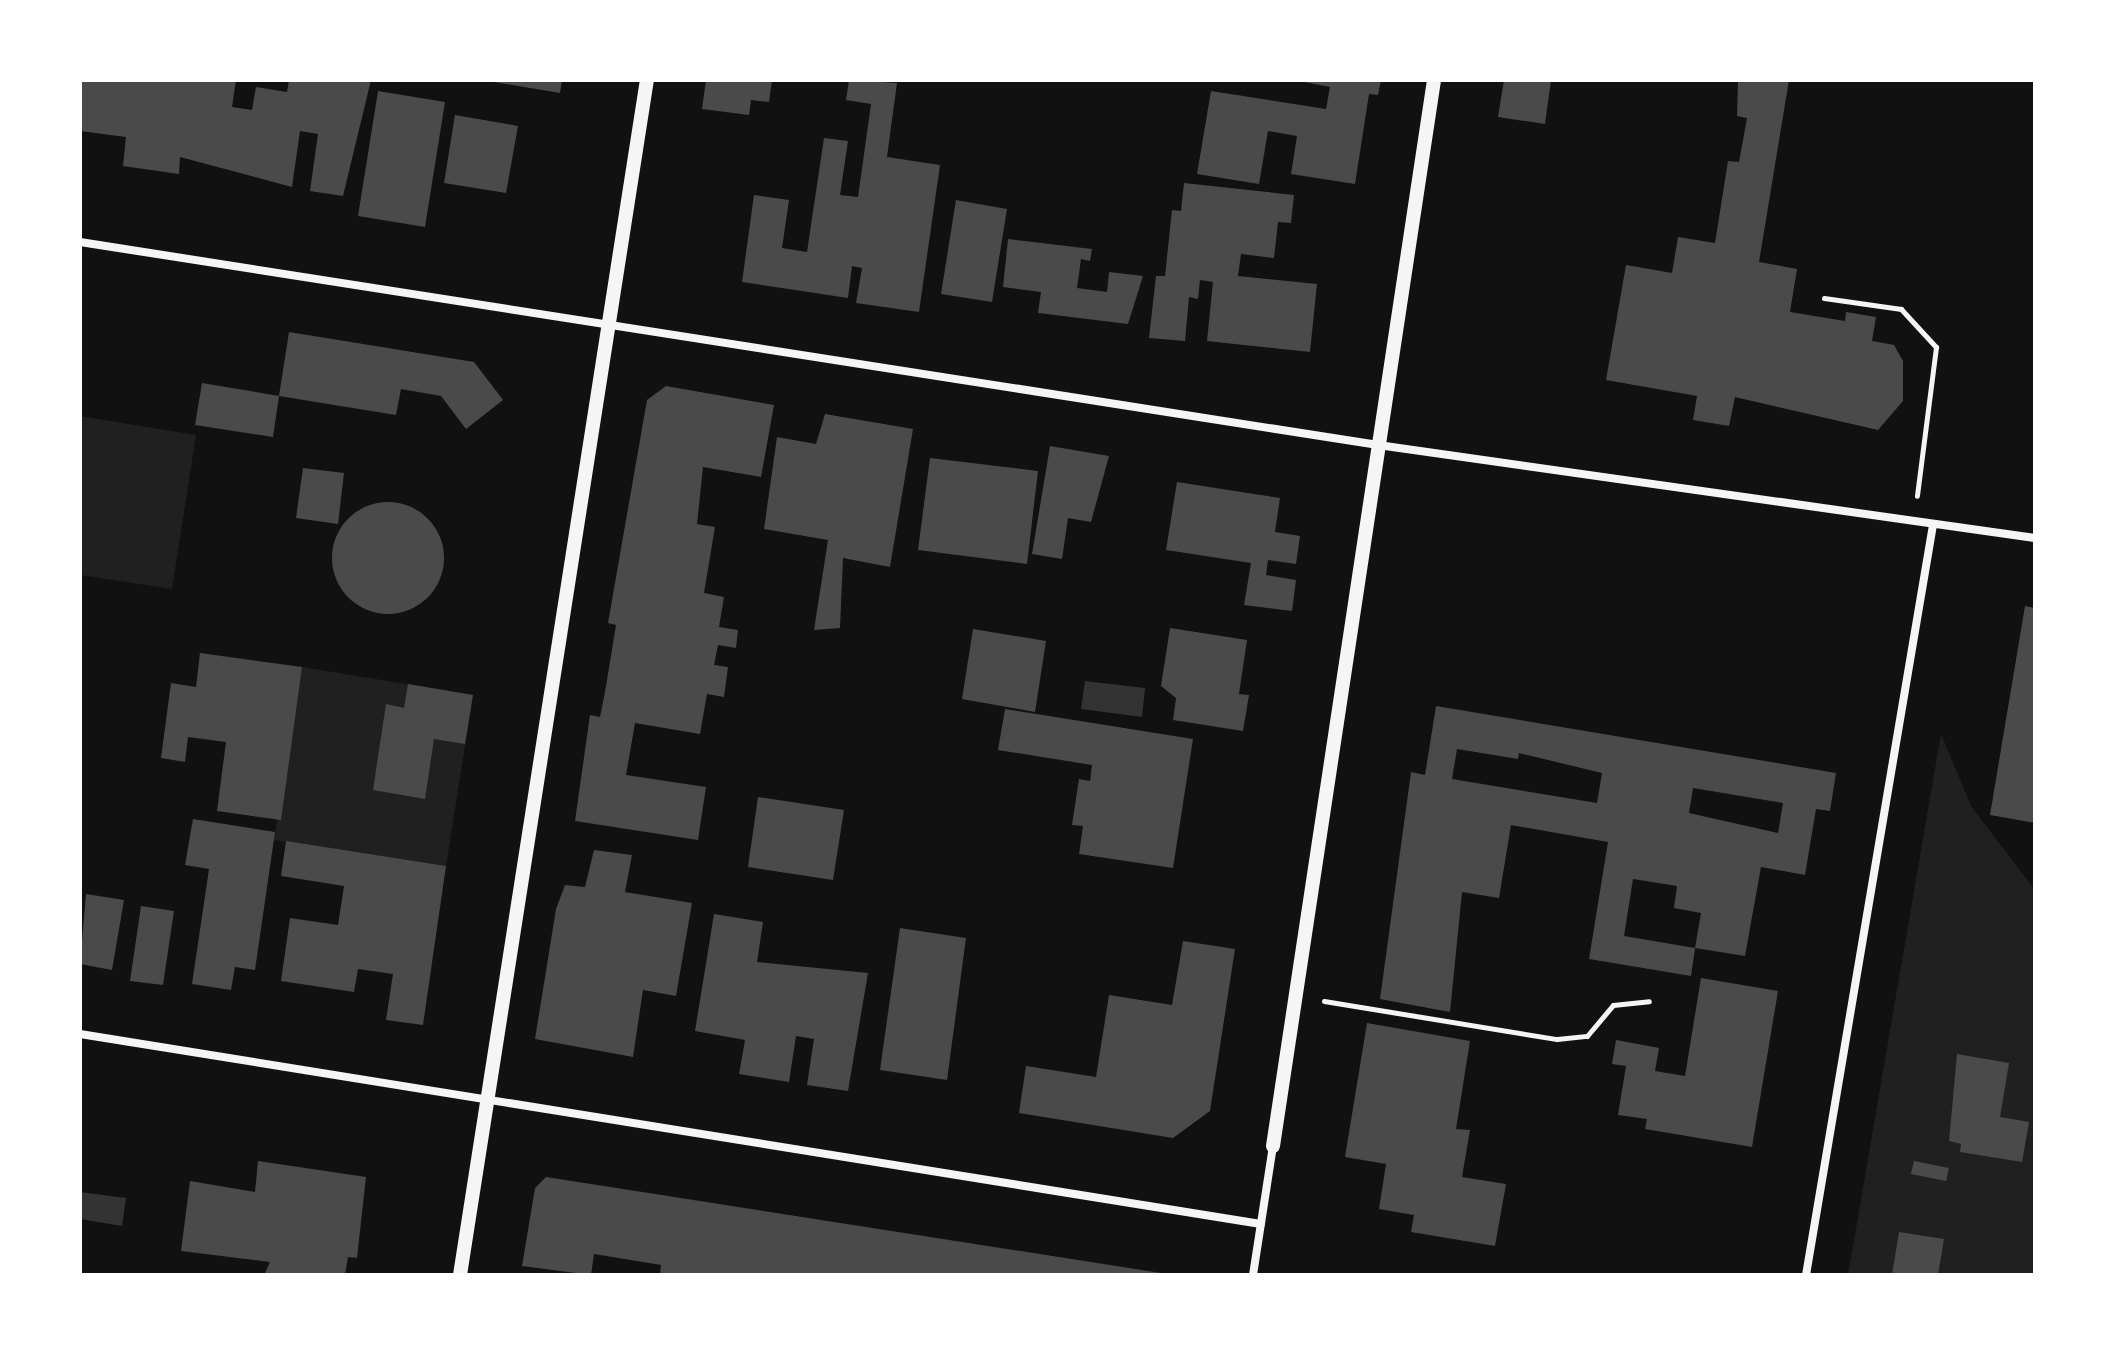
<!DOCTYPE html>
<style>
body{margin:0}
#map{position:relative;width:2115px;height:1355px;overflow:hidden;background:#111;font-family:"Archivo Narrow",sans-serif}
div>[style]{position:absolute}
[style*='--x']{left:calc(var(--x)*1px);top:calc(var(--y)*1px);width:calc(var(--w)*1px);rotate:calc(var(--a)*1deg)}
.green>*{inset:0;background:#202020}
.water>*{inset:0;background:#333}
.building>*{inset:0;background:#4a4a4a}
.round{border-radius:50%}
.path>*{height:5px;margin:-2.5px;padding:0 2.5px;transform-origin:2.5px;border-radius:2.5px;background:#f5f5f5}
.minor>*{height:8px;margin:-4px;padding:0 4px;transform-origin:4px;border-radius:4px;background:#f5f5f5}
.tertiary>*{height:14px;margin:-7px;padding:0 7px;transform-origin:7px;border-radius:7px;background:#f5f5f5}
span{translate:-50% -50%;white-space:nowrap;text-align:center;line-height:1.15;-webkit-text-stroke:6px #fff;paint-order:stroke}
.frame{position:absolute;inset:0;border:82px solid #fff;pointer-events:none}
</style>
<div id="map">
<div class="green">
<i style="clip-path:polygon(80px 416px,196px 435px,172px 589px,80px 575px)"></i>
<i style="clip-path:polygon(302px 667px,473px 695px,446px 866px,274px 840px)"></i>
<i style="clip-path:polygon(1941px 734px,1971px 806px,2035px 890px,2035px 1275px,1848px 1275px)"></i>
</div>
<div class="water">
<i style="clip-path:polygon(1085px 681px,1145px 688px,1142px 717px,1081px 709px)"></i>
<i style="clip-path:polygon(80px 1192px,126px 1198px,122px 1226px,80px 1219px)"></i>
</div>
<div class="building">
<i style="clip-path:polygon(80px 80px,236px 80px,232px 107px,252px 110px,256px 87px,287px 92px,289px 80px,371px 80px,343px 196px,310px 191px,318px 134px,300px 131px,292px 187px,180px 157px,179px 174px,123px 166px,126px 137px,80px 131px)"></i>
<i style="clip-path:polygon(482px 80px,562px 80px,560px 93px)"></i>
<i style="clip-path:polygon(706px 80px,772px 80px,769px 102px,751px 100px,749px 115px,702px 109px)"></i>
<i style="clip-path:polygon(849px 80px,897px 83px,887px 157px,940px 165px,919px 312px,856px 303px,862px 268px,852px 266px,848px 298px,742px 282px,754px 195px,789px 200px,782px 248px,807px 252px,824px 138px,848px 141px,840px 195px,858px 197px,871px 104px,846px 100px)"></i>
<i style="clip-path:polygon(1381px 80px,1378px 95px,1369px 94px,1355px 184px,1291px 174px,1297px 136px,1268px 131px,1259px 184px,1197px 174px,1211px 91px,1326px 109px,1330px 87px,1294px 80px)"></i>
<i style="clip-path:polygon(1504px 80px,1551px 80px,1545px 124px,1498px 117px)"></i>
<i style="clip-path:polygon(1738px 80px,1789px 80px,1759px 262px,1797px 269px,1790px 312px,1845px 321px,1846px 312px,1876px 317px,1872px 341px,1894px 345px,1903px 361px,1903px 401px,1878px 430px,1735px 397px,1729px 426px,1693px 420px,1697px 396px,1606px 380px,1626px 265px,1672px 273px,1678px 237px,1715px 243px,1728px 161px,1739px 162px,1747px 118px,1737px 116px)"></i>
<i style="clip-path:polygon(378px 91px,445px 102px,425px 227px,358px 216px)"></i>
<i style="clip-path:polygon(455px 115px,518px 126px,506px 193px,444px 183px)"></i>
<i style="clip-path:polygon(1184px 183px,1294px 195px,1291px 223px,1278px 222px,1274px 258px,1241px 254px,1238px 276px,1317px 284px,1310px 352px,1207px 341px,1213px 282px,1200px 280px,1198px 299px,1189px 297px,1185px 341px,1149px 338px,1156px 276px,1165px 276px,1172px 210px,1181px 211px)"></i>
<i style="clip-path:polygon(956px 200px,1007px 209px,992px 302px,941px 294px)"></i>
<i style="clip-path:polygon(1008px 239px,1092px 249px,1090px 261px,1081px 259px,1077px 288px,1107px 292px,1109px 272px,1143px 276px,1128px 324px,1038px 313px,1041px 292px,1003px 287px)"></i>
<i style="clip-path:polygon(289px 332px,474px 362px,503px 400px,466px 429px,441px 396px,401px 389px,396px 415px,279px 396px)"></i>
<i style="clip-path:polygon(202px 383px,279px 396px,273px 437px,195px 425px)"></i>
<i style="clip-path:polygon(666px 386px,774px 405px,761px 477px,703px 467px,697px 524px,715px 527px,704px 593px,724px 597px,719px 627px,738px 630px,736px 648px,718px 645px,714px 665px,728px 667px,724px 697px,707px 694px,700px 734px,635px 723px,626px 775px,706px 787px,698px 840px,575px 821px,590px 715px,600px 717px,605px 692px,616px 625px,608px 623px,647px 400px)"></i>
<i style="clip-path:polygon(825px 414px,913px 429px,890px 567px,843px 558px,840px 628px,814px 630px,828px 540px,764px 529px,777px 437px,816px 444px)"></i>
<i style="clip-path:polygon(1050px 446px,1109px 456px,1091px 522px,1068px 518px,1062px 559px,1032px 554px)"></i>
<i style="clip-path:polygon(930px 458px,1038px 471px,1027px 564px,918px 550px)"></i>
<i style="clip-path:polygon(303px 468px,344px 473px,338px 524px,296px 518px)"></i>
<i style="clip-path:polygon(1177px 482px,1280px 498px,1275px 532px,1300px 536px,1296px 564px,1268px 560px,1266px 575px,1296px 580px,1292px 611px,1244px 605px,1251px 563px,1166px 550px)"></i>
<i class="round" style="left:332px;top:502px;width:112px;height:112px"></i>
<i style="clip-path:polygon(2025px 606px,2035px 608px,2035px 823px,1990px 815px)"></i>
<i style="clip-path:polygon(1170px 628px,1247px 640px,1239px 694px,1249px 695px,1243px 731px,1173px 720px,1176px 698px,1161px 686px)"></i>
<i style="clip-path:polygon(973px 629px,1046px 641px,1035px 712px,962px 699px)"></i>
<i style="clip-path:polygon(200px 653px,302px 667px,281px 820px,217px 811px,226px 742px,188px 737px,185px 762px,161px 758px,171px 683px,196px 687px)"></i>
<i style="clip-path:polygon(408px 684px,473px 695px,465px 744px,434px 739px,425px 799px,373px 790px,386px 704px,404px 708px)"></i>
<i style="clip-path:polygon(evenodd,1436px 706px,1836px 773px,1830px 811px,1816px 809px,1805px 875px,1761px 867px,1745px 956px,1695px 948px,1701px 913px,1674px 908px,1677px 886px,1633px 879px,1624px 936px,1695px 948px,1691px 976px,1589px 959px,1608px 842px,1511px 825px,1499px 898px,1462px 892px,1450px 1012px,1380px 999px,1411px 772px,1425px 775px,1436px 706px,1457px 749px,1518px 759px,1519px 753px,1602px 773px,1597px 803px,1452px 779px,1457px 749px,1436px 706px,1693px 788px,1783px 803px,1778px 833px,1689px 813px,1693px 788px)"></i>
<i style="clip-path:polygon(1005px 709px,1193px 739px,1173px 868px,1079px 854px,1083px 826px,1072px 825px,1079px 779px,1090px 781px,1092px 765px,998px 750px)"></i>
<i style="clip-path:polygon(758px 797px,844px 810px,833px 880px,748px 867px)"></i>
<i style="clip-path:polygon(193px 819px,275px 832px,255px 970px,235px 967px,231px 990px,192px 984px,209px 869px,185px 865px)"></i>
<i style="clip-path:polygon(286px 841px,446px 866px,423px 1025px,386px 1020px,393px 974px,358px 969px,354px 992px,281px 981px,290px 918px,338px 925px,344px 886px,281px 876px)"></i>
<i style="clip-path:polygon(594px 850px,632px 855px,625px 892px,692px 903px,676px 996px,643px 990px,633px 1057px,535px 1039px,556px 909px,565px 885px,585px 887px)"></i>
<i style="clip-path:polygon(86px 894px,124px 900px,112px 970px,80px 964px)"></i>
<i style="clip-path:polygon(141px 906px,174px 911px,163px 985px,130px 981px)"></i>
<i style="clip-path:polygon(714px 914px,763px 922px,757px 962px,868px 973px,848px 1091px,807px 1085px,814px 1039px,796px 1036px,789px 1082px,739px 1074px,745px 1040px,695px 1031px)"></i>
<i style="clip-path:polygon(900px 928px,966px 938px,947px 1080px,880px 1070px)"></i>
<i style="clip-path:polygon(1183px 941px,1235px 949px,1210px 1111px,1173px 1138px,1019px 1113px,1026px 1066px,1096px 1077px,1109px 995px,1172px 1005px)"></i>
<i style="clip-path:polygon(1701px 978px,1778px 991px,1752px 1147px,1645px 1129px,1647px 1119px,1618px 1115px,1626px 1066px,1612px 1064px,1616px 1040px,1659px 1048px,1655px 1071px,1685px 1076px)"></i>
<i style="clip-path:polygon(1367px 1023px,1470px 1041px,1456px 1129px,1470px 1130px,1462px 1177px,1506px 1184px,1495px 1246px,1411px 1232px,1414px 1215px,1379px 1209px,1386px 1164px,1345px 1157px)"></i>
<i style="clip-path:polygon(1957px 1054px,2009px 1063px,2000px 1117px,2029px 1122px,2022px 1162px,1960px 1152px,1961px 1144px,1949px 1141px)"></i>
<i style="clip-path:polygon(258px 1161px,366px 1177px,357px 1258px,348px 1257px,345px 1275px,264px 1275px,270px 1262px,181px 1251px,190px 1181px,255px 1192px)"></i>
<i style="clip-path:polygon(1914px 1161px,1949px 1168px,1946px 1181px,1911px 1174px)"></i>
<i style="clip-path:polygon(546px 1177px,1161px 1273px,1160px 1275px,660px 1275px,661px 1265px,594px 1254px,591px 1275px,522px 1266px,535px 1188px)"></i>
<i style="clip-path:polygon(1899px 1232px,1944px 1239px,1938px 1275px,1892px 1275px)"></i>
</div>
<div class="path">
<i style="--x:1824;--y:298;--w:78;--a:8.1"></i>
<i style="--x:1901;--y:309;--w:52;--a:47.4"></i>
<i style="--x:1936;--y:347;--w:150;--a:97.3"></i>
<i style="--x:1324;--y:1001;--w:236;--a:9.3"></i>
<i style="--x:1557;--y:1039;--w:30;--a:-6"></i>
<i style="--x:1587;--y:1036;--w:40;--a:-50"></i>
<i style="--x:1613;--y:1005;--w:36;--a:-6"></i>
</div>
<div class="minor">
<i style="--x:80;--y:242;--w:1314;--a:8.89"></i>
<i style="--x:1378;--y:445;--w:664;--a:8.06"></i>
<i style="--x:80;--y:1034;--w:1196;--a:9.14"></i>
<i style="--x:1253;--y:1275;--w:131;--a:-81.2"></i>
<i style="--x:1806;--y:1275;--w:761;--a:-80.39"></i>
</div>
<div class="tertiary">
<i style="--x:1273;--y:1146;--w:1078;--a:-81.41"></i>
<i style="--x:460;--y:1275;--w:1210;--a:-81.11"></i>
</div>
<div class="frame"></div>
</div>
